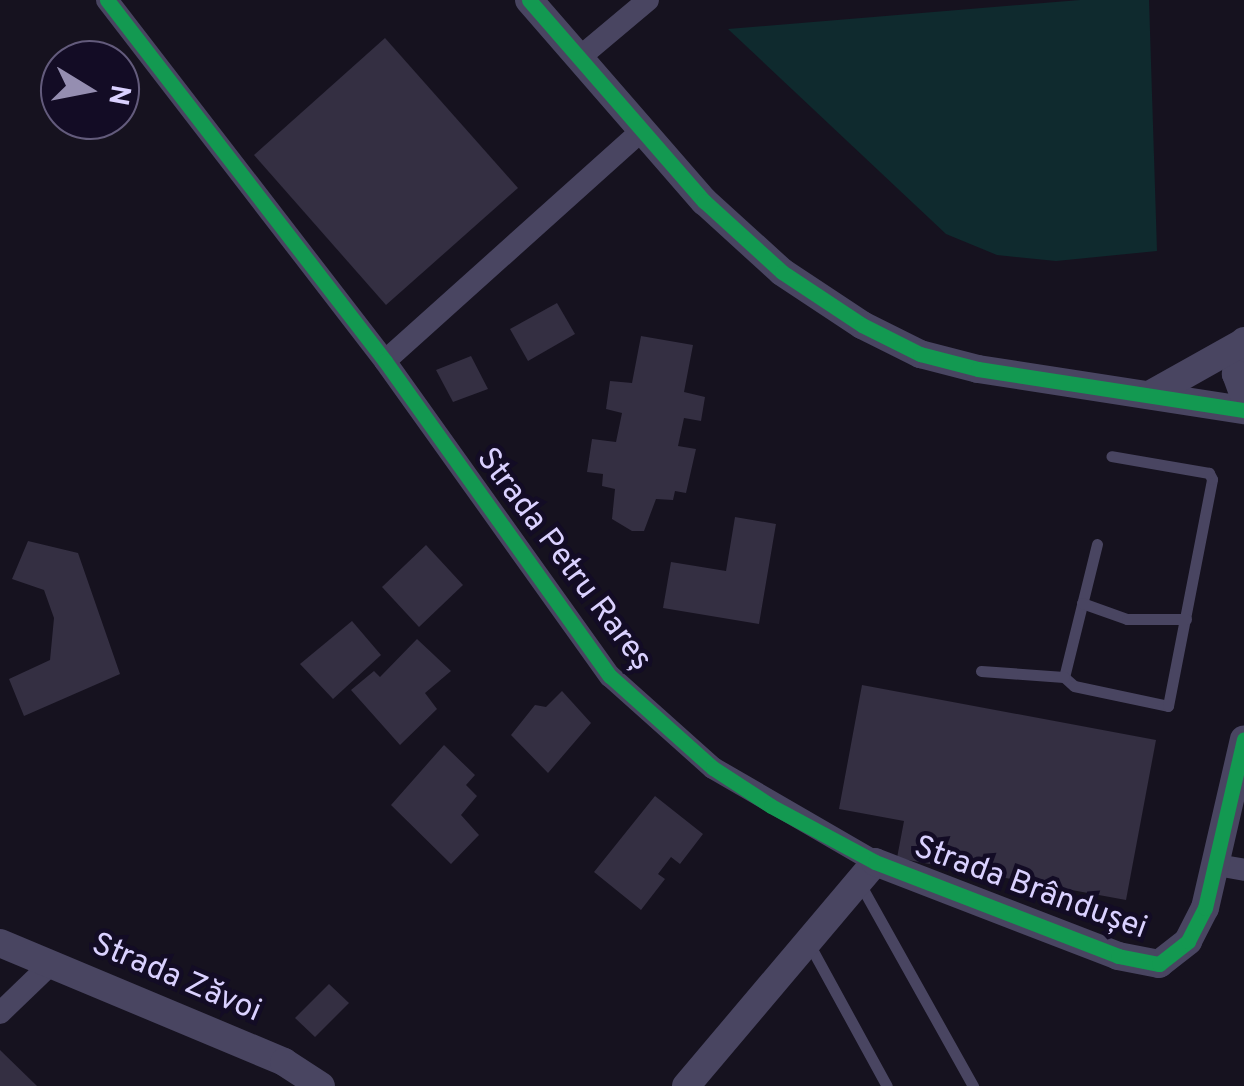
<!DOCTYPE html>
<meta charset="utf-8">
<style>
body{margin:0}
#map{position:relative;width:1244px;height:1086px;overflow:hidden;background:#16121f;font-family:Overpass,sans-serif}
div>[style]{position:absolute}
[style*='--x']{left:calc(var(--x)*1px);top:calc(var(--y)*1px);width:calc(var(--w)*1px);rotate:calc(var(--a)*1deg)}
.green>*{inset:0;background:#0f2a2e}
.building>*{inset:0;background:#342f42}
.service>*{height:11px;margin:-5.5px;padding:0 5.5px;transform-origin:5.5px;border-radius:5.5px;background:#494561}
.minor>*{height:22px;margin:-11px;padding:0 11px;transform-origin:11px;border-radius:11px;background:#494561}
.tertiary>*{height:28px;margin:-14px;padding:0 14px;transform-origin:14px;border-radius:14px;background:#494561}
.cycleway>*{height:15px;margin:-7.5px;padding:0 7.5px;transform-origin:7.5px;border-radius:7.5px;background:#139951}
span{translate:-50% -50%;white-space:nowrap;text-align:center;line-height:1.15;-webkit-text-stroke:9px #130c25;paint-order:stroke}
.street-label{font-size:32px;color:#dad1ff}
.north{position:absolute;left:40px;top:40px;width:100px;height:100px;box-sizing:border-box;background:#130c25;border:2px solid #635b7c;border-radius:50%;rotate:100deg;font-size:28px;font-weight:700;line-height:40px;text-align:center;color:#dad1ff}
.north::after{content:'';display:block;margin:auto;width:35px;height:45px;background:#958eb1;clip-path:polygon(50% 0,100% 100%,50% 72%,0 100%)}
</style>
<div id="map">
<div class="green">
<i style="clip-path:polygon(1080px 0,1149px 0,1157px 251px,1056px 261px,997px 255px,946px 234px,728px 29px)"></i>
</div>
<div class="building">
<i style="clip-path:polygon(385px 38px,518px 188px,386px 305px,254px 155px)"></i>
<i style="clip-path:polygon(557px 303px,575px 334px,528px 361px,510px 329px)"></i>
<i style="clip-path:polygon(641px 336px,693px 345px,684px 392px,705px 397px,701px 421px,684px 418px,678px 446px,696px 449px,686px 493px,675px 491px,673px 500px,656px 499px,644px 531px,632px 531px,612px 519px,615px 489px,602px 486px,603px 474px,587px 472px,592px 439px,616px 442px,622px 413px,606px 409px,610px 381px,632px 383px)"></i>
<i style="clip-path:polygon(471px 356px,488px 389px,453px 402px,436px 370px)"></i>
<i style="clip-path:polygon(735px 517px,776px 524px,759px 624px,663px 608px,671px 562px,726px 571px)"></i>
<i style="clip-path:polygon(28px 541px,78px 553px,120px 674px,24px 716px,9px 679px,50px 660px,54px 618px,44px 590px,12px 579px)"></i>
<i style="clip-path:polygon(426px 545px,463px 585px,419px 627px,382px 587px)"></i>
<i style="clip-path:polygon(352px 621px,381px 655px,333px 699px,300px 664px)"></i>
<i style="clip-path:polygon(417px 639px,451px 671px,425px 693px,437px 709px,400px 745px,351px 690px,374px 671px,380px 677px)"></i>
<i style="clip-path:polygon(862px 685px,1156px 740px,1126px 900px,897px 858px,904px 821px,839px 809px)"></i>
<i style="clip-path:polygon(562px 691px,591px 723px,548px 773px,511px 735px,535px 705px,546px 707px)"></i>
<i style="clip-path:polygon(444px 745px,475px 775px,466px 785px,477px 796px,461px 815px,479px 835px,451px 864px,391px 805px)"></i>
<i style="clip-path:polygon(655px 796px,703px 834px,680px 864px,671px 857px,658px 874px,665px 879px,641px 910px,594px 872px)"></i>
<i style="clip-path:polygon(329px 984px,349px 1003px,315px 1037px,295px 1018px)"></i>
<i style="clip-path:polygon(0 1050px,37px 1086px,0 1086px)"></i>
</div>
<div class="service">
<i style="--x:1097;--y:544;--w:137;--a:103.9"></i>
<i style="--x:1064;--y:677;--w:13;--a:42"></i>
<i style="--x:1074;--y:686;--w:96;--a:12"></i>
<i style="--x:1168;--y:706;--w:231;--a:-79"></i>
<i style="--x:1212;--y:479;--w:7;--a:-117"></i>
<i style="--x:1209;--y:473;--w:99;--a:-170.2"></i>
<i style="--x:1082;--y:603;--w:48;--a:19.6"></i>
<i style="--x:1127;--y:619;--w:59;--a:0"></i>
<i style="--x:981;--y:671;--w:83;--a:4.1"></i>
<i style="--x:859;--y:882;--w:234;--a:60.8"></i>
<i style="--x:808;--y:942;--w:164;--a:61.3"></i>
</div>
<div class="minor">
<i style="--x:107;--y:0;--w:456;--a:52.4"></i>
<i style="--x:385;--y:361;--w:387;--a:54.5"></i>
<i style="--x:610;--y:676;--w:138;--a:41.8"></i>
<i style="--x:713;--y:768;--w:187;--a:30.1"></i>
<i style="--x:579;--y:58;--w:90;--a:-40"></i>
<i style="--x:385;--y:361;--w:343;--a:-41.9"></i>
<i style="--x:1217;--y:865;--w:27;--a:10"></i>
<i style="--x:0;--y:1013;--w:71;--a:-43.9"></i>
</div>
<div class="tertiary">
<i style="--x:529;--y:0;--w:267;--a:49"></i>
<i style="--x:704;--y:201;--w:105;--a:42.3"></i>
<i style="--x:782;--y:272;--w:96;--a:33.5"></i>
<i style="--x:862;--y:325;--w:65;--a:26.6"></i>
<i style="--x:920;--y:354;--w:60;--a:14.5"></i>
<i style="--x:978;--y:369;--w:269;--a:8.8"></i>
<i style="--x:1244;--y:341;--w:34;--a:104"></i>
<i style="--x:1236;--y:374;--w:23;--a:70"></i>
<i style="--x:1151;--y:394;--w:104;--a:-29.3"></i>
<i style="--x:0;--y:943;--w:308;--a:22.7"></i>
<i style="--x:284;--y:1062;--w:44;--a:33"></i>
<i style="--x:686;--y:1086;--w:293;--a:-49.8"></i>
<i style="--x:875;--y:862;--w:261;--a:21.1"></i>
<i style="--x:1118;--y:956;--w:42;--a:11"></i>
<i style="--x:1159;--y:964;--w:37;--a:-38"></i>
<i style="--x:1188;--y:941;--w:37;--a:-63"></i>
<i style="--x:1205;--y:908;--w:173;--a:-77"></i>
</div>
<div class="cycleway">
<i style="--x:107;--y:0;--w:456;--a:52.4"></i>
<i style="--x:385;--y:361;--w:387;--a:54.5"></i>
<i style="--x:610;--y:676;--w:138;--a:41.8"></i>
<i style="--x:713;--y:768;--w:69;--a:33.2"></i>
<i style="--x:771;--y:806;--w:118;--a:28.3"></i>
<i style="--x:875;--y:862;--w:261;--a:21.1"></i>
<i style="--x:1118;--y:956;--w:42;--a:11"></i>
<i style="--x:1159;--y:964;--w:37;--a:-38"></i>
<i style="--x:1188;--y:941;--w:37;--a:-63"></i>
<i style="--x:1205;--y:908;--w:173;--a:-77"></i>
<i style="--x:529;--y:0;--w:267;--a:49"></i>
<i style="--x:704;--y:201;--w:105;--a:42.3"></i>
<i style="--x:782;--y:272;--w:96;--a:33.5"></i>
<i style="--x:862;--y:325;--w:65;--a:26.6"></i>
<i style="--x:920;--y:354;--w:60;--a:14.5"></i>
<i style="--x:978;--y:369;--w:269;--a:8.8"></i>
</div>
<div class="street-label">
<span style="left:563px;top:560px;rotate:53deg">Strada Petru Rareș</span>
<span style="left:1030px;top:889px;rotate:20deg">Strada Brândușei</span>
<span style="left:176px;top:979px;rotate:23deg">Strada Zăvoi</span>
</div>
<div class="north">N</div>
</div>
